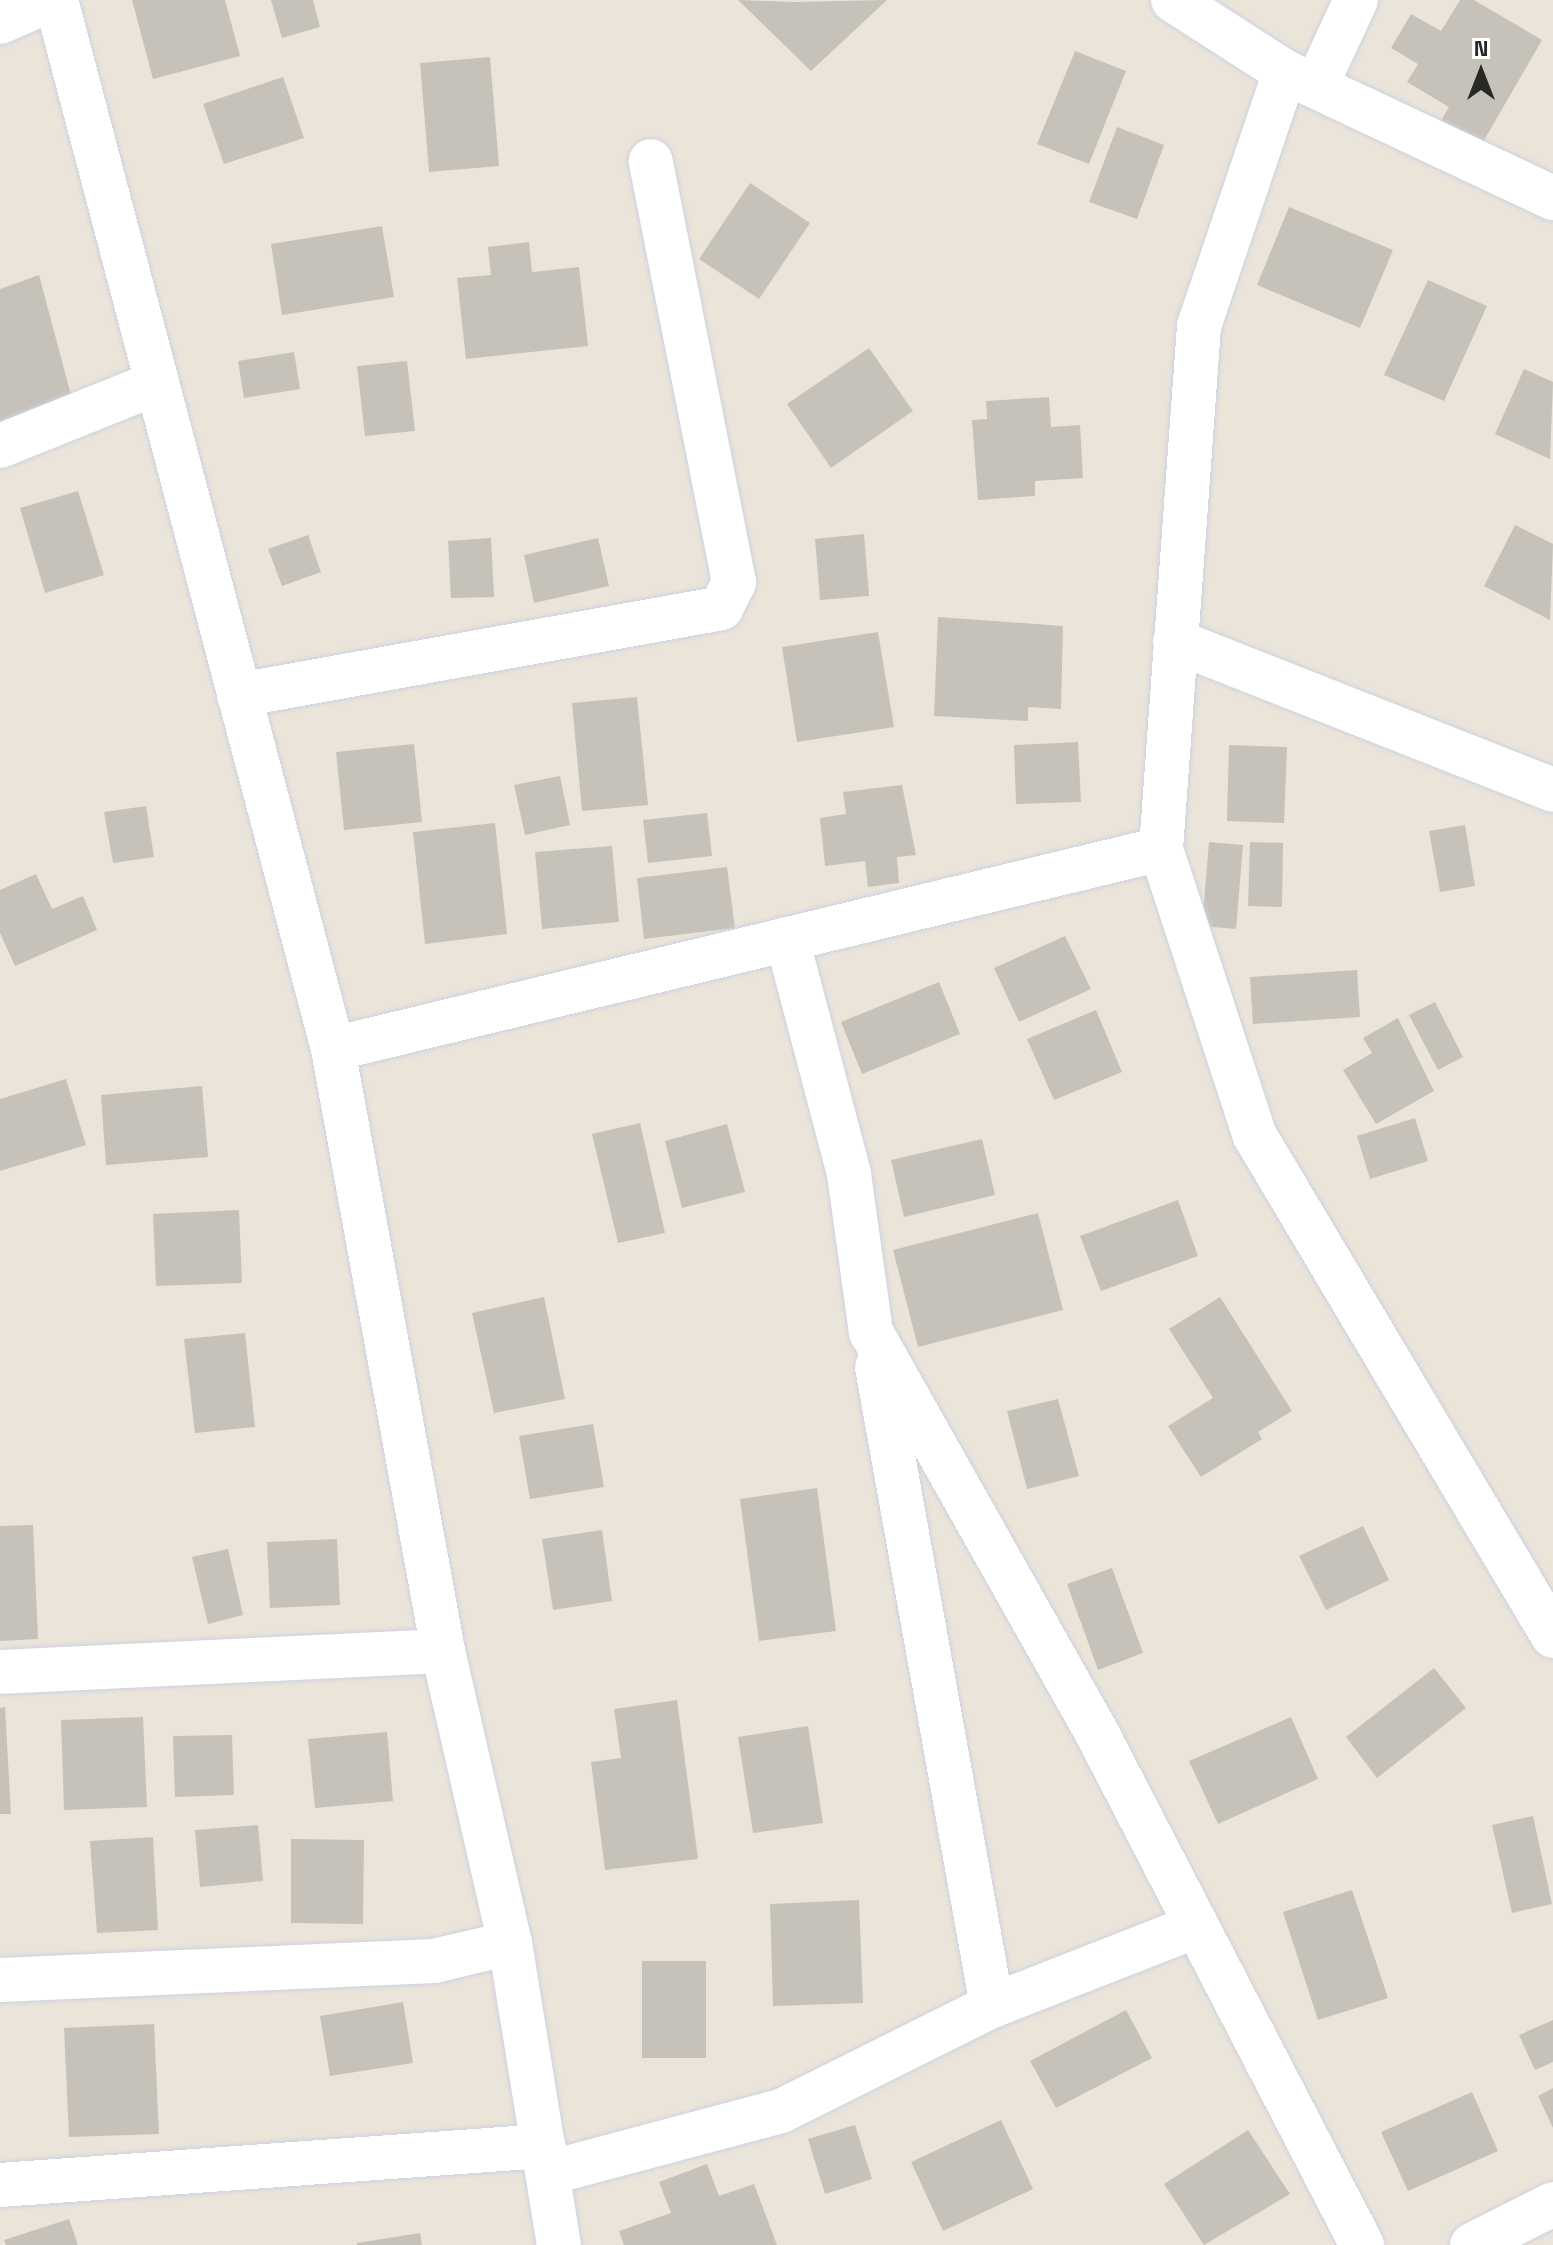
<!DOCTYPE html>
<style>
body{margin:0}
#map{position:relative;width:1553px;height:2245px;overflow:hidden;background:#ebe5d9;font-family:"Space Grotesk",sans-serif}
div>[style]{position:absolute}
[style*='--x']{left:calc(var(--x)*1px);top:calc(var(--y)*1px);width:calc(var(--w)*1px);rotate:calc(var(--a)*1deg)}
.building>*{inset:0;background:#c6c2b9}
.roads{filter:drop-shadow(0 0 2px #cfd0e1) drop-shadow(0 0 2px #cfd0e1)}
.minor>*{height:44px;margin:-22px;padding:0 22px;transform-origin:22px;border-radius:22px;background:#fff}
span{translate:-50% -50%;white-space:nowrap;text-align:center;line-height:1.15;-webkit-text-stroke:8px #fff;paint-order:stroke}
.north{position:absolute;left:1441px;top:32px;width:80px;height:80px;-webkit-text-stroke:6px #fff;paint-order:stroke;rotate:0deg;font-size:22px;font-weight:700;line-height:32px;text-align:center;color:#282828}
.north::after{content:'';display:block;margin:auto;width:28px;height:36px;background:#282828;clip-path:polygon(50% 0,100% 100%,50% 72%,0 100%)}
</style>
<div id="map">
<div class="building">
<i style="clip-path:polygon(132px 0,225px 0,240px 56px,153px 79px)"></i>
<i style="clip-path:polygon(271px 0,313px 0,320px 27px,282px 38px)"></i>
<i style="clip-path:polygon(738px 0,794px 2px,887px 0,811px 71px)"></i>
<i style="clip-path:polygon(1460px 0,1474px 0,1542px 40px,1479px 149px,1438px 126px,1449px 107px,1407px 82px,1418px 64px,1391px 48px,1411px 14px,1441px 31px)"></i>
<i style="clip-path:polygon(1075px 51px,1126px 71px,1089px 164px,1037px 144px)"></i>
<i style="clip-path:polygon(490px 57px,499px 166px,429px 172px,420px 63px)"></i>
<i style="clip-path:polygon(283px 77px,304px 138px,224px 164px,203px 104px)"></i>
<i style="clip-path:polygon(1117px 127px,1164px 145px,1137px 219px,1089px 202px)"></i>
<i style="clip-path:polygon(750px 183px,810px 223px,759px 299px,699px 259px)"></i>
<i style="clip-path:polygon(1289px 207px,1393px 250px,1360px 328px,1257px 285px)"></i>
<i style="clip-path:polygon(382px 226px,394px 297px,282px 315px,271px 244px)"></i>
<i style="clip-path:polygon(529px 242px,532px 272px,579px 267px,588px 346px,466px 359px,457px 278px,491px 275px,488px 247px)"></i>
<i style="clip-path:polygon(39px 275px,71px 395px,0 424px,0 289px)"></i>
<i style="clip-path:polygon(1428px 280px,1487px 306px,1444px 401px,1384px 375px)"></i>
<i style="clip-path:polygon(869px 348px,913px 411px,831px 468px,787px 404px)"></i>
<i style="clip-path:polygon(294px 352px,300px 389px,244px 398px,238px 361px)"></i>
<i style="clip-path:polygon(407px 361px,415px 431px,365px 436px,357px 366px)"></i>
<i style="clip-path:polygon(1524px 369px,1553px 382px,1550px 459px,1495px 434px)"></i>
<i style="clip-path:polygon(1049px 397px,1051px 427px,1080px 425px,1083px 478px,1035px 481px,1035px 496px,978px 500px,972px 420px,987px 419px,986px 401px)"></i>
<i style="clip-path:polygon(78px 491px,104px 575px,45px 593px,20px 508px)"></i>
<i style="clip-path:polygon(1515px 525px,1553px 544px,1550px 620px,1484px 586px)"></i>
<i style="clip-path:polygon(864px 534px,869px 596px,820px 600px,815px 539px)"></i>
<i style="clip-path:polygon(308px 535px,321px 572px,282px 586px,268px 549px)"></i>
<i style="clip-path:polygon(491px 538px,494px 597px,451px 598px,448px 541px)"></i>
<i style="clip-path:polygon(598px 538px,609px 586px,534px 603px,524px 555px)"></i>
<i style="clip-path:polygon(938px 617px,1063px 626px,1061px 709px,1028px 707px,1028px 721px,934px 716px)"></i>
<i style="clip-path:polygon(878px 632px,894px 727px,797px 742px,782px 647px)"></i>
<i style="clip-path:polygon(637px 697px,648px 805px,582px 811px,572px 703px)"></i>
<i style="clip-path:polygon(1078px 742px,1081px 802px,1016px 804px,1014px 745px)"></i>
<i style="clip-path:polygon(414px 744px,422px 822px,344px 830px,336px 752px)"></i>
<i style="clip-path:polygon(1229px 745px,1287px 747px,1284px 823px,1227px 821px)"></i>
<i style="clip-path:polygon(560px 776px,570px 825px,525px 835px,514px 785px)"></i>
<i style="clip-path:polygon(902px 785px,916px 855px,897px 857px,899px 883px,868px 887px,865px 861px,825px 866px,820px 818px,846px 814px,843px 792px)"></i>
<i style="clip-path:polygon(146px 806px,154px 857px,113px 863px,104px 812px)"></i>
<i style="clip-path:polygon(707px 813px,712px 856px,648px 863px,643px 820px)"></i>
<i style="clip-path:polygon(495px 823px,507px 934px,425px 944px,413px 832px)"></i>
<i style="clip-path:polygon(1465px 825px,1475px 886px,1440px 892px,1429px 831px)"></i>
<i style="clip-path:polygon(1209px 842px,1243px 845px,1236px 929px,1202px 926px)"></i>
<i style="clip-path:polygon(1250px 842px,1283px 843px,1282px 907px,1248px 906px)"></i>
<i style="clip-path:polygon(612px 846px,619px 922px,542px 929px,535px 852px)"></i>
<i style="clip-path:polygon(727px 867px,735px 928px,644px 939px,637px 878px)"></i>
<i style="clip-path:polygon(36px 874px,52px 909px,83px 896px,97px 930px,15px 966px,0 933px,0 890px)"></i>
<i style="clip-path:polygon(1065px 936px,1091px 989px,1019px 1022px,994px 968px)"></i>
<i style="clip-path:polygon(1357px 970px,1360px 1017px,1253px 1024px,1250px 977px)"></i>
<i style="clip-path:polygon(939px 982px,960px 1034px,862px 1074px,841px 1022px)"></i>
<i style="clip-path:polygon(1435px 1002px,1463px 1057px,1438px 1070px,1409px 1015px)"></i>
<i style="clip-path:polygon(1096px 1010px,1122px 1072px,1054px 1100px,1027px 1039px)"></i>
<i style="clip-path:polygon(1398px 1018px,1434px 1091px,1376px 1124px,1343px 1070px,1372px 1053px,1363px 1038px)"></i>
<i style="clip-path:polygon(66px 1079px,86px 1145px,0 1171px,0 1099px)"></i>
<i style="clip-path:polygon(202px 1086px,208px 1157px,106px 1165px,101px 1095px)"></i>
<i style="clip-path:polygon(1415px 1118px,1428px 1161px,1370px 1179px,1357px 1136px)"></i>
<i style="clip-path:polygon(640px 1123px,665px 1233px,618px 1243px,592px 1134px)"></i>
<i style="clip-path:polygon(727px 1124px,745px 1192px,682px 1208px,665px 1141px)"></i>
<i style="clip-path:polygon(982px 1139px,995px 1195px,904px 1217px,891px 1160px)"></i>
<i style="clip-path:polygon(1178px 1200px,1198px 1256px,1101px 1291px,1080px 1236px)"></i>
<i style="clip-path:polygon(239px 1210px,242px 1283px,156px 1286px,153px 1214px)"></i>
<i style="clip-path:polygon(1038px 1213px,1063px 1310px,918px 1347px,893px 1250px)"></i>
<i style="clip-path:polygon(544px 1297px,565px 1399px,494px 1413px,472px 1313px)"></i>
<i style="clip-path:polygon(1220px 1297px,1292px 1411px,1258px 1432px,1262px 1439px,1201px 1477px,1168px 1426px,1213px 1398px,1169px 1329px)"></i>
<i style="clip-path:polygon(245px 1333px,255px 1427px,195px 1433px,184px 1339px)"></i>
<i style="clip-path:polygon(1058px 1399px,1079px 1476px,1027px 1489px,1007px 1411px)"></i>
<i style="clip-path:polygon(593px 1424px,604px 1487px,530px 1499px,519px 1436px)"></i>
<i style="clip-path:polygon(817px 1488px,836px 1631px,759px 1641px,740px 1499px)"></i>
<i style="clip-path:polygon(33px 1525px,38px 1639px,0 1641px,0 1526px)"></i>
<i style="clip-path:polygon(1363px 1526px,1389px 1580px,1326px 1610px,1299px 1556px)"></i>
<i style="clip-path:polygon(602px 1530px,612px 1601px,553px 1610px,542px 1539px)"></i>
<i style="clip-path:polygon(337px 1539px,340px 1605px,270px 1608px,267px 1542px)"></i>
<i style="clip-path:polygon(228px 1549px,243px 1615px,208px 1624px,192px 1557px)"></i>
<i style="clip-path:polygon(1112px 1568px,1143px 1653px,1098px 1670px,1067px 1584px)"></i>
<i style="clip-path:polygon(1434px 1668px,1466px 1708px,1377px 1778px,1346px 1737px)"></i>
<i style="clip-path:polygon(677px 1700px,698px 1859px,605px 1870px,591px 1762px,621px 1758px,614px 1709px)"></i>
<i style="clip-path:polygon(5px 1707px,11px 1814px,0 1814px,0 1708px)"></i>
<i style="clip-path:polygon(143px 1717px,147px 1807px,64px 1810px,61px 1720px)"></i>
<i style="clip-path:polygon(1291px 1717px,1318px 1779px,1218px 1824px,1189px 1761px)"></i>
<i style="clip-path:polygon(808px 1726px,823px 1823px,753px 1833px,738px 1737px)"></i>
<i style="clip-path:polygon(387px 1732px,393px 1801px,315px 1808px,308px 1739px)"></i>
<i style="clip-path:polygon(232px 1735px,234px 1795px,175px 1797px,173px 1736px)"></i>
<i style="clip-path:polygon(1533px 1816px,1552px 1904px,1512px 1913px,1492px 1825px)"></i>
<i style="clip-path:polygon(258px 1825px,263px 1881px,200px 1887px,195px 1830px)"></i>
<i style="clip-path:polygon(153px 1837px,158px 1930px,97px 1933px,90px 1841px)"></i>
<i style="clip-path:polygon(291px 1839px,364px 1840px,363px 1924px,291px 1923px)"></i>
<i style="clip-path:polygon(1352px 1890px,1388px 1998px,1318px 2020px,1283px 1912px)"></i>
<i style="clip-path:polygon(859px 1900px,863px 2003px,773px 2006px,770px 1904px)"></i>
<i style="clip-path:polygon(642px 1961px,706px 1961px,706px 2058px,642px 2058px)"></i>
<i style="clip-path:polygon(403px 2002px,413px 2063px,330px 2076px,320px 2016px)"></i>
<i style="clip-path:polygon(1126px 2010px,1152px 2058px,1056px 2108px,1030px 2061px)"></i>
<i style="clip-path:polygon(1553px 2020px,1553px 2062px,1535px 2070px,1519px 2035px)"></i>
<i style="clip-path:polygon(154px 2024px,159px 2134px,69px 2137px,64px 2028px)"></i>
<i style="clip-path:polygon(1553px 2088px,1553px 2128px,1538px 2096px)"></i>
<i style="clip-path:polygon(1472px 2092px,1498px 2151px,1408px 2191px,1381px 2132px)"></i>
<i style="clip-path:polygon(1001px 2120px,1033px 2189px,943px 2231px,911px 2162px)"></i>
<i style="clip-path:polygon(855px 2125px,872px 2179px,825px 2194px,808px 2139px)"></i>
<i style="clip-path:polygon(1248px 2130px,1290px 2194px,1204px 2245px,1164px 2184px)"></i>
<i style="clip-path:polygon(707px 2164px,719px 2196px,754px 2184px,777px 2245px,624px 2245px,619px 2231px,671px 2213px,659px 2182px)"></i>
<i style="clip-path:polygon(69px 2219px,78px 2245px,6px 2245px,4px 2240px)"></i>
<i style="clip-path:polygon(420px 2233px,422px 2245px,357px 2245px,357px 2243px)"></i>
</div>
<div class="roads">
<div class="minor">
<i style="--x:56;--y:0;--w:1085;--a:75.21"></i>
<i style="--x:333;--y:1049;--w:612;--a:79.64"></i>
<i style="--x:443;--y:1651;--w:300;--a:77.1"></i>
<i style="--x:510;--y:1943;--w:306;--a:80.8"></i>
<i style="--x:1173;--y:0;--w:133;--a:32.7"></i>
<i style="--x:1285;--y:72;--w:296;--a:25.2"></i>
<i style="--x:0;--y:22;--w:55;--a:-23.7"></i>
<i style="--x:1316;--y:86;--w:95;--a:-65.1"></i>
<i style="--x:0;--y:446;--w:169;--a:-21.9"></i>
<i style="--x:1175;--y:641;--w:406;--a:21.5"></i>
<i style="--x:239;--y:695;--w:490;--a:-10.2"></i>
<i style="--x:721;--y:608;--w:29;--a:-63"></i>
<i style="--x:734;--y:582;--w:429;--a:-101.2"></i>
<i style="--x:1161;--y:849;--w:302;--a:71.9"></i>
<i style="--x:1255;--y:1136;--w:582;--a:59.21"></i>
<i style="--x:787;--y:939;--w:243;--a:75.2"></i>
<i style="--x:849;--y:1174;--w:160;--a:82.1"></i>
<i style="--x:871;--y:1332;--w:469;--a:60.6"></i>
<i style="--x:1101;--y:1741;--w:568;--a:62.62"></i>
<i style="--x:333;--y:1049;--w:852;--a:-13.58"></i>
<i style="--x:1161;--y:849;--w:524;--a:-85.84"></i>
<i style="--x:1199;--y:326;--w:268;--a:-71.3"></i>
<i style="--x:0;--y:1672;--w:443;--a:-2.7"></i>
<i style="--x:0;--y:1980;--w:434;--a:-2.5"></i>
<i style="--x:434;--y:1961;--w:78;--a:-13.3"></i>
<i style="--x:992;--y:2006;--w:219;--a:-21.4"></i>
<i style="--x:548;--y:2173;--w:241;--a:-14.9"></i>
<i style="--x:781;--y:2111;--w:236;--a:-26.5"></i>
<i style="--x:992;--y:2006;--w:649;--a:-100.2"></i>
<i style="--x:0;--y:2185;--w:545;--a:-4.1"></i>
<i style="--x:1472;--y:2245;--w:91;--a:-26.8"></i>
</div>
</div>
<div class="north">N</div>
</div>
